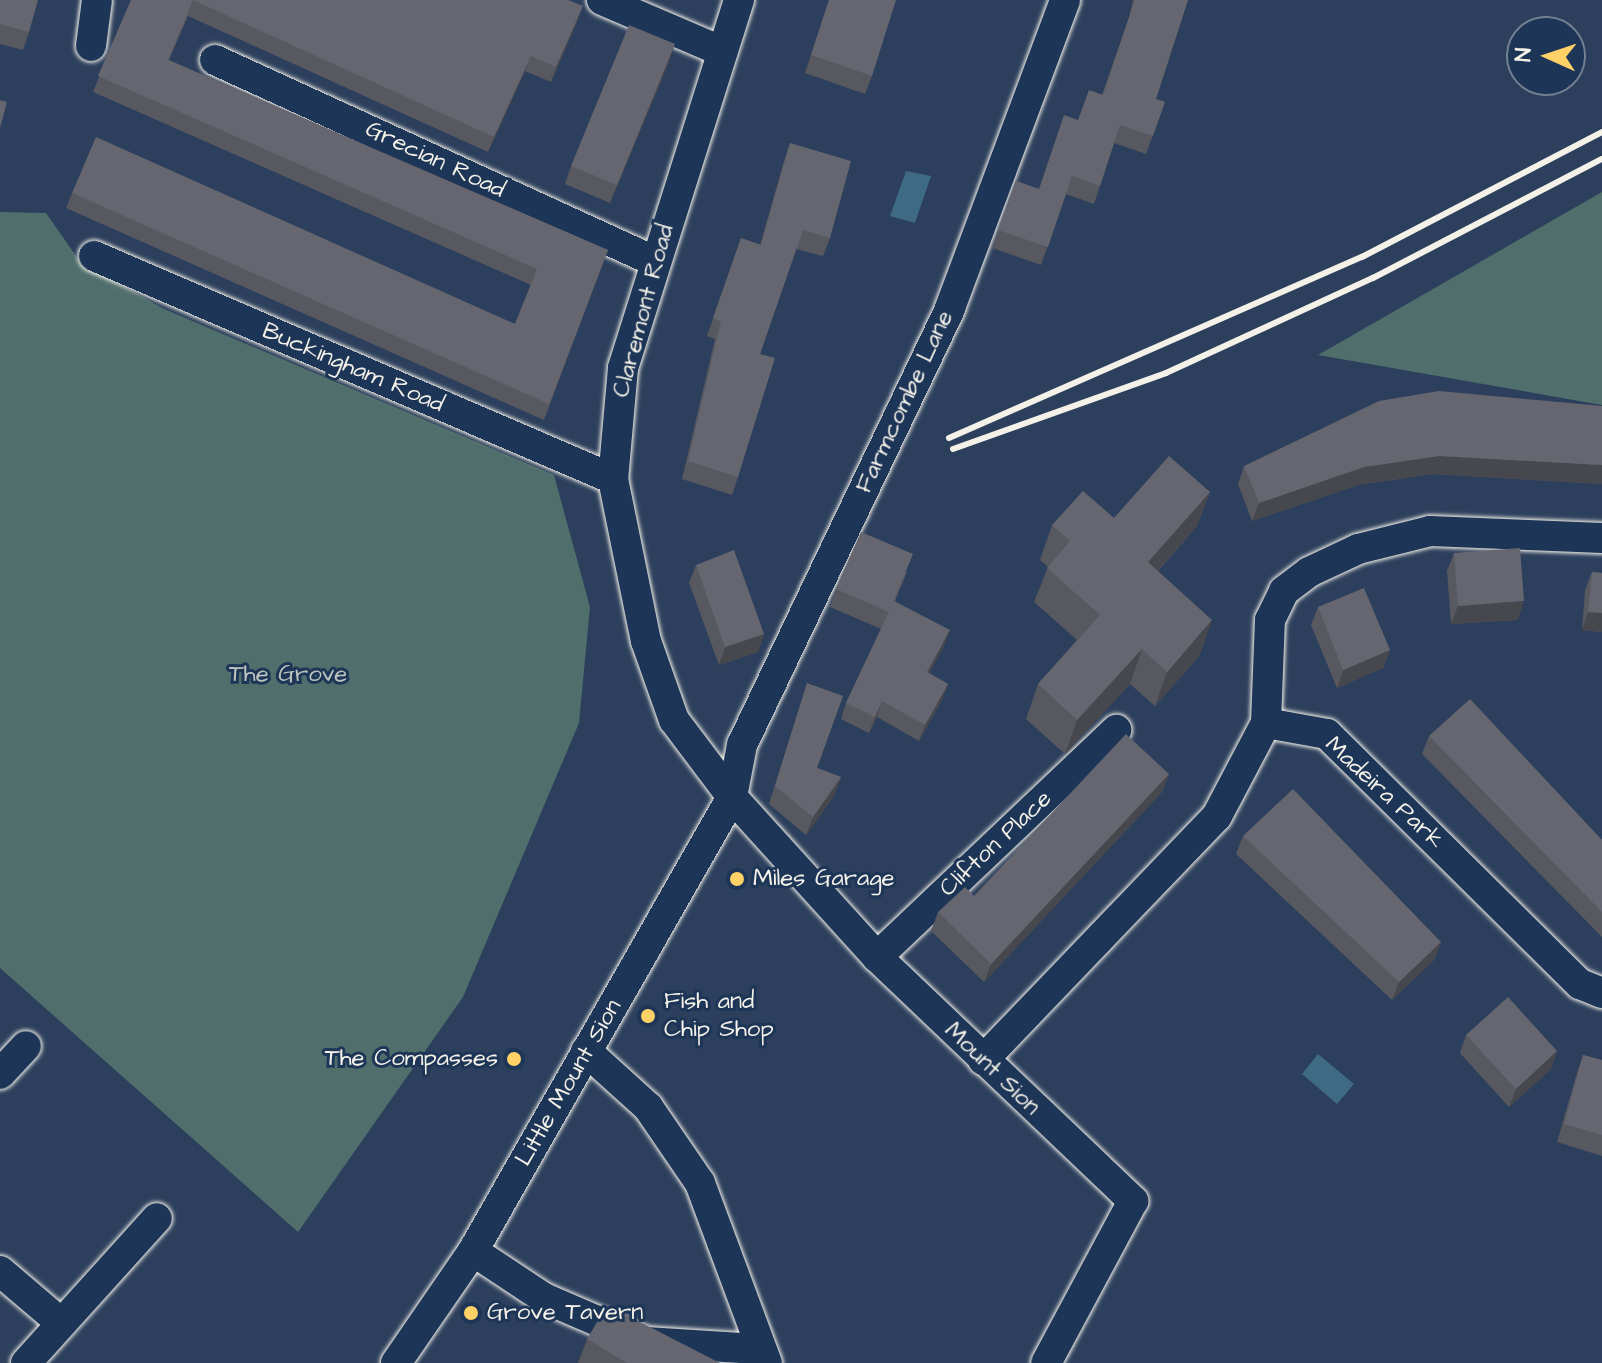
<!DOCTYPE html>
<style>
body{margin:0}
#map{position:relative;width:1602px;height:1363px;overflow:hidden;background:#2c3f5c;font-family:"Architects Daughter",sans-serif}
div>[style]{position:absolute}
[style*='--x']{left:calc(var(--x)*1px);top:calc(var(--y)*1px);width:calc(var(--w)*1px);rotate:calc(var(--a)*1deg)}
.green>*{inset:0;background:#506e6c}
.water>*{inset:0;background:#3e6a83}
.roads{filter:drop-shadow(0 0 2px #f4f1e8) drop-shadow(0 0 2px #f4f1e8)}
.street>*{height:30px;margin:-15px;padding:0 15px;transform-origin:15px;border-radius:15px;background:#1d3557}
.rail>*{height:6px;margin:-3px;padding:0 3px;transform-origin:3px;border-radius:3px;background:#f4f1e8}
.wall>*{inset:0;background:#585860}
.shaded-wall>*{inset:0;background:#47474e}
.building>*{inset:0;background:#666670}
.dots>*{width:22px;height:22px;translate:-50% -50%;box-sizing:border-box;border:4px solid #1d3557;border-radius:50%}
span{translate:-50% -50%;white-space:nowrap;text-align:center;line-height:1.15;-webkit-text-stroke:6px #1d3557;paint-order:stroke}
.street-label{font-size:24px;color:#f4f1e8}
.park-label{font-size:24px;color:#bbc3bd}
.poi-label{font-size:24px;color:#f4f1e8}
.left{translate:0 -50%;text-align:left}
.right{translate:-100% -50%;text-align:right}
.north{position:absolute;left:1506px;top:16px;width:80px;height:80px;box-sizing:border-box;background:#1d3557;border:2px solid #738091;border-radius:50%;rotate:273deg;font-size:22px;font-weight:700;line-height:32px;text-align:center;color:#f4f1e8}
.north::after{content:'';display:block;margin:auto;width:28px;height:36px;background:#ffd166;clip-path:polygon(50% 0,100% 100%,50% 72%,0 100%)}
</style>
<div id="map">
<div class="green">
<i style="clip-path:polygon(1602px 192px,1602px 405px,1318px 355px)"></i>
<i style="clip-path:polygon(0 212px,46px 213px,81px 263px,164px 309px,554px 475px,590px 607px,579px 723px,463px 997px,298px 1232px,0 968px)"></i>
</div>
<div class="water">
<i style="clip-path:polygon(906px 171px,931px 176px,915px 223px,890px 216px)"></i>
<i style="clip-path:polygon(1318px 1054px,1354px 1084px,1337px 1104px,1302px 1074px)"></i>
</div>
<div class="roads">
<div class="street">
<i style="--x:602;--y:0;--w:129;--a:23.2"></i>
<i style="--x:739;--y:0;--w:386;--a:107.5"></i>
<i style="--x:623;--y:368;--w:111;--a:95.1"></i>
<i style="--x:613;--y:479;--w:165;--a:78.5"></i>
<i style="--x:646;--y:641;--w:84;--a:70.5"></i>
<i style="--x:674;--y:720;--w:96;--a:53"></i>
<i style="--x:732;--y:797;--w:216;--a:47.8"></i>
<i style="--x:877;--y:957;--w:354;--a:43.6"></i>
<i style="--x:1133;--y:1201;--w:184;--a:118.2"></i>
<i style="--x:91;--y:46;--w:46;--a:-82.6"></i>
<i style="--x:215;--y:60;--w:484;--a:24.6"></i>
<i style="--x:94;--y:256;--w:565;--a:23.25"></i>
<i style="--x:1266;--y:723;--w:103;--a:-87.8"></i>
<i style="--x:1270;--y:620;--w:32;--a:-64"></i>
<i style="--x:1284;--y:591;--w:31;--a:-37"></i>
<i style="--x:1309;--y:572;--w:54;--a:-25.1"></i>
<i style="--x:1358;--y:549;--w:74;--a:-14"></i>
<i style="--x:1430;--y:531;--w:172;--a:2.3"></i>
<i style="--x:877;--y:957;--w:330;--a:-43.5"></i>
<i style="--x:586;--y:1051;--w:84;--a:42.1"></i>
<i style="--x:648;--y:1107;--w:92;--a:55.6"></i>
<i style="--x:700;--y:1183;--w:192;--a:69.6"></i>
<i style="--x:983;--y:1060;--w:338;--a:-46.2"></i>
<i style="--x:1217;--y:816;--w:105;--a:-62.2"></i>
<i style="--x:1266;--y:723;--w:62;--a:10.2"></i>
<i style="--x:1327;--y:734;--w:356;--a:44.7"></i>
<i style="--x:1580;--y:984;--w:24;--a:22"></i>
<i style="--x:0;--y:1074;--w:38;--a:-47"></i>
<i style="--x:473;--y:1251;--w:85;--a:33.5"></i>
<i style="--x:544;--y:1298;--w:111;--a:23.3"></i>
<i style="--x:646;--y:1342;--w:111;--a:3.6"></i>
<i style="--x:0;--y:1271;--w:80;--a:40.4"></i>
<i style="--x:26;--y:1363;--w:195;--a:-47.9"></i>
<i style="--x:396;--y:1363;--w:136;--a:-55.5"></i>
<i style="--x:473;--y:1251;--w:523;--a:-60.3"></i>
<i style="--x:732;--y:797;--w:53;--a:-79.1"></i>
<i style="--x:742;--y:745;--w:484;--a:-64.5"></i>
<i style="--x:950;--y:308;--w:329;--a:-69.5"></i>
</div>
</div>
<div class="rail">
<i style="--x:949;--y:438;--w:451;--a:-23.7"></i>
<i style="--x:1362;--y:257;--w:271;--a:-27.5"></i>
<i style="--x:953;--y:449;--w:226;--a:-19.6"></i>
<i style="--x:1166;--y:373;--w:228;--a:-24.7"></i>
<i style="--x:1373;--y:278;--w:258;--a:-27.5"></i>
</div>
<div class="wall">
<i style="clip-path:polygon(0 0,29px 32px,23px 50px,0 44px)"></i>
<i style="clip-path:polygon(131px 0,568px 0,577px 22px,551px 82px,525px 71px,488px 152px,188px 16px,169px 60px,608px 250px,544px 420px,66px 208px,72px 193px,515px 324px,531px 285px,93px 92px)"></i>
<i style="clip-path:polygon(829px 0,872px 76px,865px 94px,805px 73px)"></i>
<i style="clip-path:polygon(1133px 0,1188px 0,1156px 99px,1165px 102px,1146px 154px,1114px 143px,1094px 204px,1066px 194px,1041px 265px,992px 248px,1016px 181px,1039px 189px,1078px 120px,1102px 95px,1129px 17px)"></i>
<i style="clip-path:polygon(669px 62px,610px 203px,565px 184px,571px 166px)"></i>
<i style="clip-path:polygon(790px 143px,830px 238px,823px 256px,796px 249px,760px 354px,738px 477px,732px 495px,682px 479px,715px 339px,707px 336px,741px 238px,760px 245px,784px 161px)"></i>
<i style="clip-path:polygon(1602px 406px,1602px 484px,1432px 474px,1358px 485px,1252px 521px,1238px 484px,1244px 466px)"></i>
<i style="clip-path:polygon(1210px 492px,1197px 526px,1158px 571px,1200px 655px,1155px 706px,1130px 684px,1065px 754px,1026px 719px,1038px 684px,1077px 640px,1034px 602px,1048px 567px,1040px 560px,1052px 525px,1114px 518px)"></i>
<i style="clip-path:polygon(1454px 553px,1518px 620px,1451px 624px,1447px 571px)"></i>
<i style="clip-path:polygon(696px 565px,764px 634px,758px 652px,719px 665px,689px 583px)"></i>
<i style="clip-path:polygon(907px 572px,895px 601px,944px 646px,929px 673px,948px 684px,942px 700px,919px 741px,877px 717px,869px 733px,841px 719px,846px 703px,881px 629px,830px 607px,836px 589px)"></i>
<i style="clip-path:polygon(1592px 572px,1602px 573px,1602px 632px,1582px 630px,1585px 590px)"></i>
<i style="clip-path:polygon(1318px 607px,1390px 650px,1383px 668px,1337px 688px,1311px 625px)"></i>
<i style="clip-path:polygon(807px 683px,817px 768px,841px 777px,834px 796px,806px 835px,769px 804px)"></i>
<i style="clip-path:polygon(1429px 736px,1602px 840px,1602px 937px,1422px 754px)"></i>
<i style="clip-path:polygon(1169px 774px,1162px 792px,984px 982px,931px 931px,938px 912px,974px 896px)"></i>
<i style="clip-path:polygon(1243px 836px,1441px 942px,1434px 960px,1392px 1000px,1236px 854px)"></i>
<i style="clip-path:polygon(1466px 1035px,1557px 1051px,1551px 1069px,1509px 1107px,1460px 1053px)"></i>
<i style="clip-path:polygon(1583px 1055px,1602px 1060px,1602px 1156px,1557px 1142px,1577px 1073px)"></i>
<i style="clip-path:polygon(587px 1339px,720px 1363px,578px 1363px)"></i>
</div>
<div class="shaded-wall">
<i style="clip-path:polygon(583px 6px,577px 22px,551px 82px,556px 67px)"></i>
<i style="clip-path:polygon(675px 44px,669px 62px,610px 203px,617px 185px)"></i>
<i style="clip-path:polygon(531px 56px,525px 71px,488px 152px,494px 137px)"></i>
<i style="clip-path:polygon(1439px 456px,1602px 465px,1602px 484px,1432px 474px,1358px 485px,1252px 521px,1259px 503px,1364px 467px)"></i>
<i style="clip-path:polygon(1210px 492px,1197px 526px,1135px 596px,1148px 562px)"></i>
<i style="clip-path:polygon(1524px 601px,1518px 620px,1451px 624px,1458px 606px)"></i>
<i style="clip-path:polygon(1588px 612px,1602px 613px,1602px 632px,1582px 630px)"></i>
<i style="clip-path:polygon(1212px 620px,1200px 655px,1155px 706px,1167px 672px)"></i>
<i style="clip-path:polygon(950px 630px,944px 646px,921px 688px,927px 672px)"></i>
<i style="clip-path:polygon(764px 634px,758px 652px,719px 665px,725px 647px)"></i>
<i style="clip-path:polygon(1142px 649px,1130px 684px,1065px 754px,1077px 720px)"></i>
<i style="clip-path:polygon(1390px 650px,1383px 668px,1337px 688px,1343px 670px)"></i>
<i style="clip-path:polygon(948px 684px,942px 700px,919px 741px,925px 725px)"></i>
<i style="clip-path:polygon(882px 701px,877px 717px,869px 733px,875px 717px)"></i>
<i style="clip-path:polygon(1169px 774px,1162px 792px,984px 982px,991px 964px)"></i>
<i style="clip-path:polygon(841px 777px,834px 796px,806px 835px,813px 817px)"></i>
<i style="clip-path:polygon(1441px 942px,1434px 960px,1392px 1000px,1399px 982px)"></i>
<i style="clip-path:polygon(1557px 1051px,1551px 1069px,1509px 1107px,1516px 1089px)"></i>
</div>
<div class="building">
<i style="clip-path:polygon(0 0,38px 0,29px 32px,0 24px)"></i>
<i style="clip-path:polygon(131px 0,568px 0,583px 6px,556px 67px,531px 56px,494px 137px,193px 0,168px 60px,608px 250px,549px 404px,72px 193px,96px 137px,515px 324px,537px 269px,98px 76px)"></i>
<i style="clip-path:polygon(829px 0,896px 0,872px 76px,811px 55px)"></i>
<i style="clip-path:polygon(1135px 0,1188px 0,1156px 99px,1165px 102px,1153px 136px,1120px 125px,1100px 186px,1072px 176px,1048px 247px,998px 230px,1016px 181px,1039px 189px,1064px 115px,1078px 120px,1089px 90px,1103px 95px)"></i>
<i style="clip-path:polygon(629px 25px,675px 44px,617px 185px,571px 166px)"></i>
<i style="clip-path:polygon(0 100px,7px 102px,0 128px)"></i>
<i style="clip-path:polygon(790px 143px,851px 161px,830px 238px,803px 230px,760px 354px,775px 358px,738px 477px,688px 461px,721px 321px,713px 318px,741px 238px,761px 245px)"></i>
<i style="clip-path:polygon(1439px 391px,1602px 406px,1602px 465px,1439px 456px,1364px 467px,1259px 503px,1244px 466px,1379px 401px)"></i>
<i style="clip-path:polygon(1169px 456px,1210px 492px,1148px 562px,1212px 620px,1167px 672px,1142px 649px,1077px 720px,1038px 684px,1100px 615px,1047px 568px,1070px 541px,1052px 525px,1083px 491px,1114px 518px)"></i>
<i style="clip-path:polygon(861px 532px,913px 554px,889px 612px,836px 589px)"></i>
<i style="clip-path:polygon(1520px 548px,1524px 601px,1458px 606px,1454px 553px)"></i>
<i style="clip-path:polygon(734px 550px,764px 634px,725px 647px,696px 565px)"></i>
<i style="clip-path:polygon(1592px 572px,1602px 573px,1602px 613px,1588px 612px)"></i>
<i style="clip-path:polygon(1364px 588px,1390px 650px,1343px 670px,1318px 607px)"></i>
<i style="clip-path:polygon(894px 601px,950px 630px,927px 672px,948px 684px,925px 725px,882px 701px,875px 717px,846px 703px)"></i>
<i style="clip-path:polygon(807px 683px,843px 696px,817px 768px,841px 777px,813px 817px,775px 786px)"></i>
<i style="clip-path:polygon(1470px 699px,1602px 840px,1602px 912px,1429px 736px)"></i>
<i style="clip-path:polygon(1126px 734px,1169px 774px,991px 964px,938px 912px,965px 887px,974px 896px)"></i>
<i style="clip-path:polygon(1293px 789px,1441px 942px,1399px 982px,1243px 836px)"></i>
<i style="clip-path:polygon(1508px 997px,1557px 1051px,1516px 1089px,1466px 1035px)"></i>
<i style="clip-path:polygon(1583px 1055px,1602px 1060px,1602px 1135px,1564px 1124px)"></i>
<i style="clip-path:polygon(607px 1305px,720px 1363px,627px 1363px,587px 1339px)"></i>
</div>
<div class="dots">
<i style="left:737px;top:879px;background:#ffd166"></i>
<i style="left:648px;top:1016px;background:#ffd166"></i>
<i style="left:514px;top:1059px;background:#ffd166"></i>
<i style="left:471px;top:1313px;background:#ffd166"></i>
</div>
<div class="street-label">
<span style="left:435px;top:160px;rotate:25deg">Grecian Road</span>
<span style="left:644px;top:311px;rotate:-75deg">Claremont Road</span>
<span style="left:353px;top:368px;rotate:23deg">Buckingham Road</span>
<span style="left:905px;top:402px;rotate:-65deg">Farmcombe Lane</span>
<span style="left:1384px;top:793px;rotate:43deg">Madeira Park</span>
<span style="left:996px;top:844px;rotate:-43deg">Clifton Place</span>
<span style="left:992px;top:1069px;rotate:44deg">Mount Sion</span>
<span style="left:569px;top:1083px;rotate:-60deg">Little Mount Sion</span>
</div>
<div class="park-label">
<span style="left:288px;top:675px">The Grove</span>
</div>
<div class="poi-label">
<span class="left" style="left:753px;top:879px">Miles Garage</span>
<span class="left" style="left:664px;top:1016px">Fish and<br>Chip Shop</span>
<span class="right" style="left:498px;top:1059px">The Compasses</span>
<span class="left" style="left:487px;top:1313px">Grove Tavern</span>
</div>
<div class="north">N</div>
</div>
